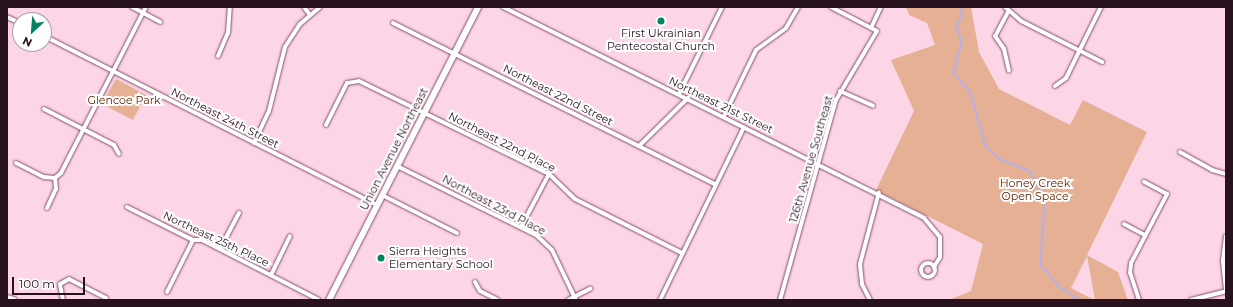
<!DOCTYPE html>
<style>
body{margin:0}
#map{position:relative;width:1233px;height:307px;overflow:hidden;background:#fcd5e7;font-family:Montserrat,sans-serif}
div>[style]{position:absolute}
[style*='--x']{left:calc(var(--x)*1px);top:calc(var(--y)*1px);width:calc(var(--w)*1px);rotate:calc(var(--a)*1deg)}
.green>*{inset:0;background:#e6b094}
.stream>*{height:1.5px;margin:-0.75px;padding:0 0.75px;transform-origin:0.75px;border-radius:0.75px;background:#b4b0eb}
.roads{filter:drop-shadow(0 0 1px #844e6a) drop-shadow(0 0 1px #844e6a)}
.street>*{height:4px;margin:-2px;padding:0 2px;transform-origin:2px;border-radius:2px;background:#fff}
.street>.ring{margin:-2px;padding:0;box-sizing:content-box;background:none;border:4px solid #fff;border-radius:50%}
.secondary>*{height:5.5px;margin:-2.75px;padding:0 2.75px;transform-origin:2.75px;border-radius:2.75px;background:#fff}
.dots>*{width:11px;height:11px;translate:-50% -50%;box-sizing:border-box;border:2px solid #fff;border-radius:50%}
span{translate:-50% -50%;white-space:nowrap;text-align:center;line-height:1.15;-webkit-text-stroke:4px #fff;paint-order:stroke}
.poi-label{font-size:11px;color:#28121e}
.left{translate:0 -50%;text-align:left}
.street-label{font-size:11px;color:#28121e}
.park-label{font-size:11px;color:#5d2602}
.frame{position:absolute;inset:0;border:8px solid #28121e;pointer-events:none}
.north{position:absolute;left:12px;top:12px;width:40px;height:40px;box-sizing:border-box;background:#fff;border:1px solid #a9a0a5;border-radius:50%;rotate:206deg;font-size:11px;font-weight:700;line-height:16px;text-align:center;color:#28121e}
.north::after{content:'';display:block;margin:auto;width:14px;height:18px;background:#058262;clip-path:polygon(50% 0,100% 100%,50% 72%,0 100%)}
.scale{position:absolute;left:12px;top:277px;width:73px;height:18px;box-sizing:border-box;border:2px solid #28121e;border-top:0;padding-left:5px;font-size:12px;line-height:14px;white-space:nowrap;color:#28121e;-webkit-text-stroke:3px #fff;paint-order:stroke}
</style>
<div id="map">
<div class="green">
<i style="clip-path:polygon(906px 7px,971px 7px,979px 52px,999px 89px,1070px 125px,1083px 100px,1147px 132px,1087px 255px,1118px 272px,1128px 300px,1095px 300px,1087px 256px,1071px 288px,1094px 300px,949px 300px,971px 291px,983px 244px,876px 190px,914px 111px,891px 60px,935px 45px,927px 23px,909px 15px)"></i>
<i style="clip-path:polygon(116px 79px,146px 95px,133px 120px,102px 104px)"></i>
</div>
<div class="stream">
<i style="--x:961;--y:7;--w:8;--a:76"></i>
<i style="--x:963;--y:15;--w:13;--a:119"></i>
<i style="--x:957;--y:26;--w:17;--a:73"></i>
<i style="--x:962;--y:42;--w:32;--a:104"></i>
<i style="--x:954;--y:73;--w:26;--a:50"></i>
<i style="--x:971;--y:93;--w:55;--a:74.2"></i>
<i style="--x:986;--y:146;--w:19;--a:43"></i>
<i style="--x:1000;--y:159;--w:32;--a:22"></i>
<i style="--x:1030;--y:171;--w:13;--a:58"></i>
<i style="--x:1037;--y:182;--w:22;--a:69"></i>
<i style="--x:1045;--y:203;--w:62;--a:93.7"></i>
<i style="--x:1041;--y:265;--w:29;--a:49"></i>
<i style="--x:1060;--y:287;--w:23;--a:34"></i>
</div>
<div class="roads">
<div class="street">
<i style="--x:132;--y:7;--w:32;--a:28"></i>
<i style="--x:304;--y:7;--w:10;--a:53"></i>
<i style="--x:503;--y:7;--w:471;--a:26.6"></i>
<i style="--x:924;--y:218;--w:25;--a:50"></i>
<i style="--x:940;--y:237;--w:20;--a:90"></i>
<i style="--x:940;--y:257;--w:12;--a:121"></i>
<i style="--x:1005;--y:7;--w:21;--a:41"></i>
<i style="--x:1021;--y:21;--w:91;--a:26.8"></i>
<i style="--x:1008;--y:12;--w:27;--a:118"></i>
<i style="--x:995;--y:36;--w:16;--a:55"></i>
<i style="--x:1004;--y:49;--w:22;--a:77"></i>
<i style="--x:7;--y:17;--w:14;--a:25"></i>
<i style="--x:393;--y:23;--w:361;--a:26.6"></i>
<i style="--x:871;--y:28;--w:23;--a:-65"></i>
<i style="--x:44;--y:36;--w:373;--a:26.9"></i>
<i style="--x:218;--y:56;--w:25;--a:-67"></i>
<i style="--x:228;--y:33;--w:26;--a:-86"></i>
<i style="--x:1055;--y:86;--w:14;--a:-36"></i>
<i style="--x:1066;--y:78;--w:79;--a:-63.8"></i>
<i style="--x:840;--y:91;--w:36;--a:24"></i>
<i style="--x:679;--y:94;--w:97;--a:-63.7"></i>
<i style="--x:44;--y:109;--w:79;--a:27.2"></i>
<i style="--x:114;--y:145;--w:10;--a:61"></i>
<i style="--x:724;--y:116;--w:73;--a:-64.1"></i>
<i style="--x:756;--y:50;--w:37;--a:-36"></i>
<i style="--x:786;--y:28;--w:24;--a:-60"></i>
<i style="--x:326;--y:125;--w:47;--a:-63.4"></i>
<i style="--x:347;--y:83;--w:12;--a:-9"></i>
<i style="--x:359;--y:81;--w:212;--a:26.1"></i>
<i style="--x:549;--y:174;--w:36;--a:44"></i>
<i style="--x:575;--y:199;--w:120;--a:26.8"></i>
<i style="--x:254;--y:143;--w:35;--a:-65"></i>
<i style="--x:269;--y:111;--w:66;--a:-76"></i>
<i style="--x:285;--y:47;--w:27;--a:-57"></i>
<i style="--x:300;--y:24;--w:26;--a:-40"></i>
<i style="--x:639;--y:146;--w:69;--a:-44.4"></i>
<i style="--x:1180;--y:152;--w:37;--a:29"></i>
<i style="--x:1212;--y:170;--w:15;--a:16"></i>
<i style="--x:16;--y:163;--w:31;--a:27"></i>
<i style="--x:44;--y:177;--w:11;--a:5"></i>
<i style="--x:397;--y:166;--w:155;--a:26.4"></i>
<i style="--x:536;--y:235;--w:22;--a:43"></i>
<i style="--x:552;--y:250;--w:55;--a:64.4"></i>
<i style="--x:382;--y:195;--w:84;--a:26.9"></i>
<i style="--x:127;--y:207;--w:74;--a:26.6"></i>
<i style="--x:193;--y:240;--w:9;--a:0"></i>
<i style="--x:202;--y:240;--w:131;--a:27.1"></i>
<i style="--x:47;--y:208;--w:21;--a:-65"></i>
<i style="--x:56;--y:189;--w:11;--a:-95"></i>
<i style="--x:55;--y:178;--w:8;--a:-40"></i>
<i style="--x:61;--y:173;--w:186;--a:-62.9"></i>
<i style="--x:1124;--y:224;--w:24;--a:28"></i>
<i style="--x:521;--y:227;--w:60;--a:-62.2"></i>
<i style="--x:1226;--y:236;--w:25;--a:97"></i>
<i style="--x:1223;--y:261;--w:31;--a:84"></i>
<i style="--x:220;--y:249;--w:41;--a:-62.2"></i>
<i class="ring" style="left:921px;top:263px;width:10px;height:10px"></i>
<i style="--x:271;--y:275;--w:43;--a:-64"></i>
<i style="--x:475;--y:282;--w:10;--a:61"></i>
<i style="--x:480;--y:291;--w:20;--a:27"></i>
<i style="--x:167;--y:292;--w:58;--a:-63.4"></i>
<i style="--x:63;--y:300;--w:16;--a:-101"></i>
<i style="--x:60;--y:284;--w:10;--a:-29"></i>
<i style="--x:69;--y:279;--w:42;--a:27.2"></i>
<i style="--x:568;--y:300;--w:25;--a:-27"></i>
<i style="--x:660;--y:300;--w:192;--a:-64.1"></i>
<i style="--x:780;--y:300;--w:208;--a:-74.4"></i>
<i style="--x:836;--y:100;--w:80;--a:-59.3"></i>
<i style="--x:877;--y:31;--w:52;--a:-152.4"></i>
<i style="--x:870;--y:300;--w:18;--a:-117"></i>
<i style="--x:862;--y:284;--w:20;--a:-96"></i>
<i style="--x:860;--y:264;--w:74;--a:-75.2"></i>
<i style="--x:1139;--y:300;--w:28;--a:-108"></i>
<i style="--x:1130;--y:273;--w:10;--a:-84"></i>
<i style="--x:1131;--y:263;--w:78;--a:-62.4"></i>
<i style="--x:1167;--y:194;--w:26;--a:-152"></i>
<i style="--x:1191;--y:300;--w:36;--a:-14"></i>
</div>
<div class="secondary">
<i style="--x:7;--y:298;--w:7;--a:16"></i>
<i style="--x:329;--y:300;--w:329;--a:-63"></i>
</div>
</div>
<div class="dots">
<i style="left:661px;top:21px;background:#058262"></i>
<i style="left:381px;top:258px;background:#058262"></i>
</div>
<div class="poi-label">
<span style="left:661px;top:40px">First Ukrainian<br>Pentecostal Church</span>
<span class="left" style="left:389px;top:258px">Sierra Heights<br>Elementary School</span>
</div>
<div class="street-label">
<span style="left:558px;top:95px;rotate:27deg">Northeast 22nd Street</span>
<span style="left:721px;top:105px;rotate:26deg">Northeast 21st Street</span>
<span style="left:225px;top:118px;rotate:27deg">Northeast 24th Street</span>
<span style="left:502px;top:142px;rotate:27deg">Northeast 22nd Place</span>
<span style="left:394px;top:149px;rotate:-63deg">Union Avenue Northeast</span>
<span style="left:811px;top:159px;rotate:-74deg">126th Avenue Southeast</span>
<span style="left:494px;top:205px;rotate:28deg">Northeast 23rd Place</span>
<span style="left:216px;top:239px;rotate:25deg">Northeast 25th Place</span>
</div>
<div class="park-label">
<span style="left:124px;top:100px">Glencoe Park</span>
<span style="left:1035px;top:190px">Honey Creek<br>Open Space</span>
</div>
<div class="frame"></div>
<div class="north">N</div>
<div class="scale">100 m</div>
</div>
